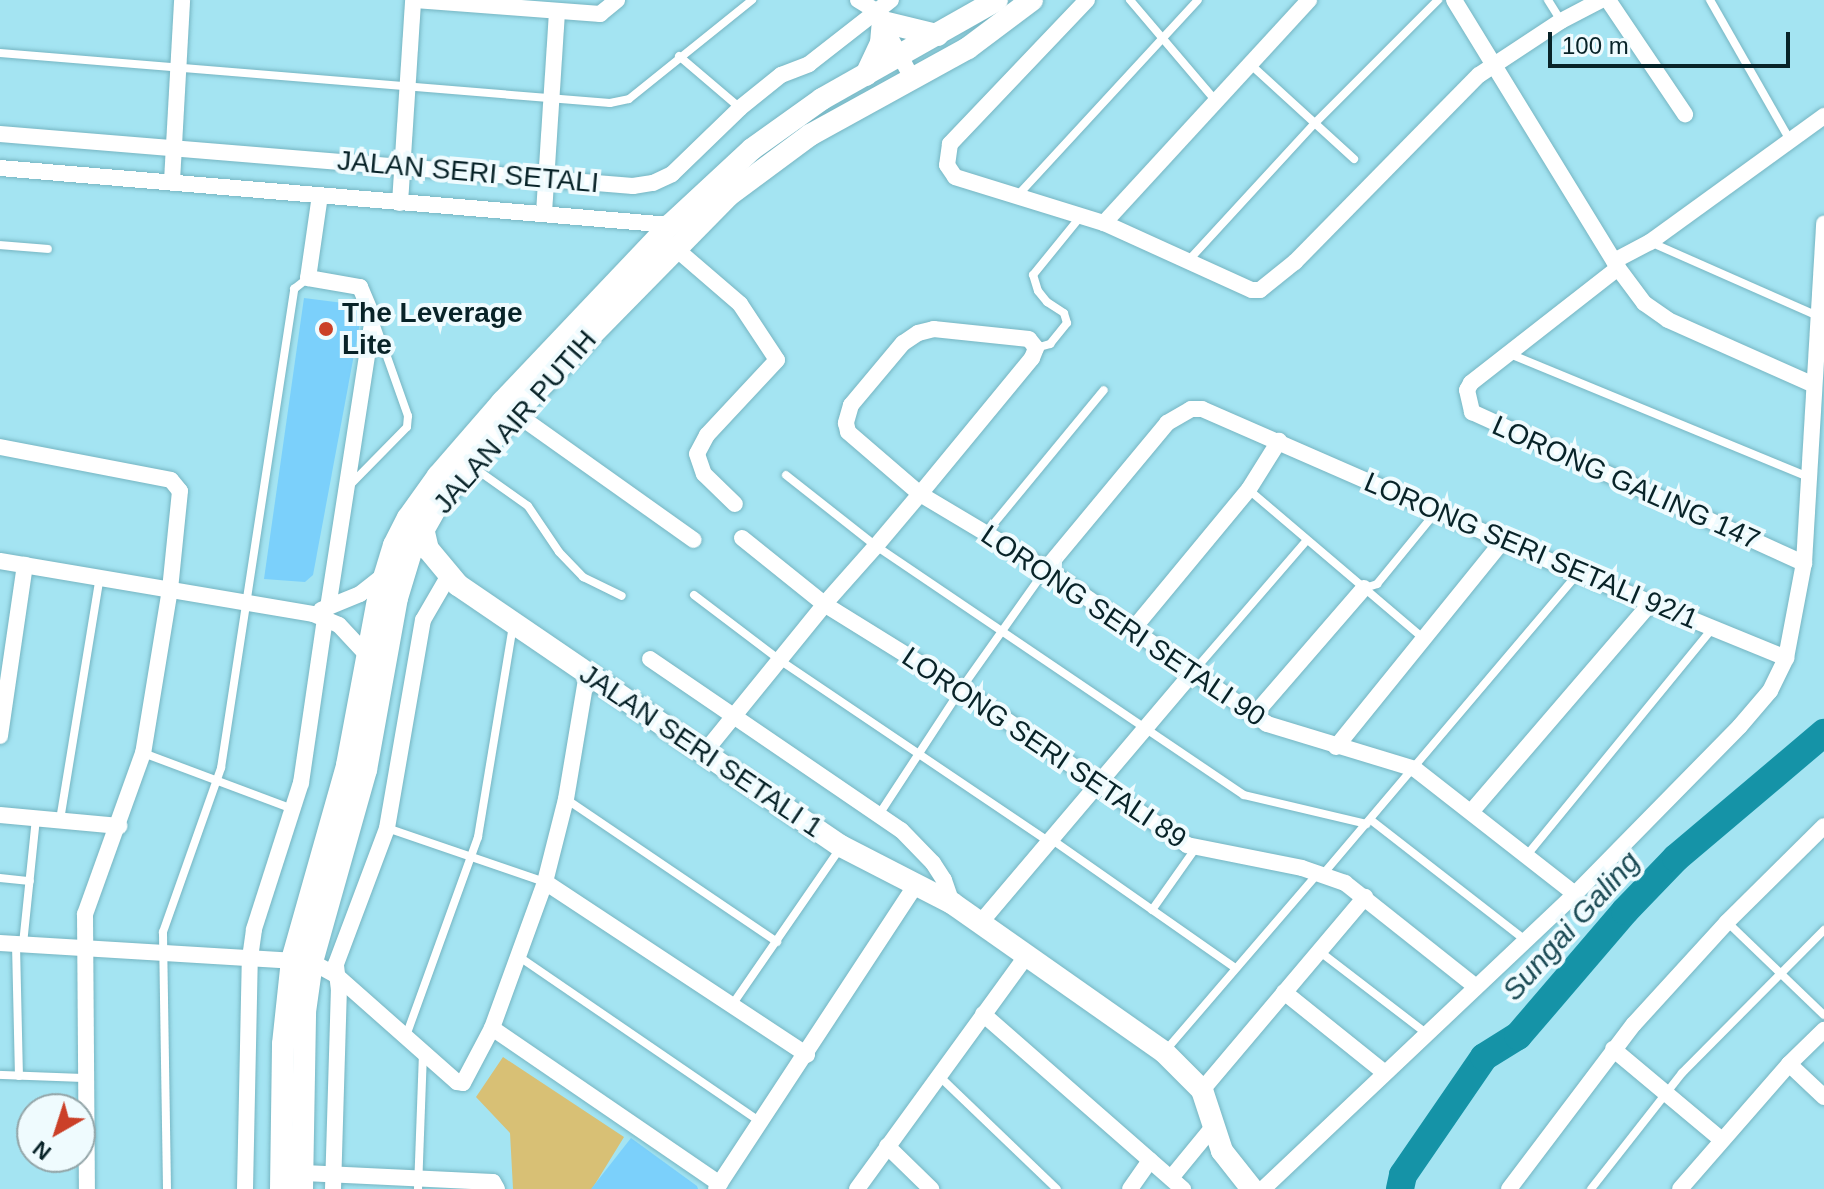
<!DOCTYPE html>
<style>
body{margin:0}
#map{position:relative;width:1824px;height:1189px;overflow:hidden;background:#a4e4f2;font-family:Helvetica,sans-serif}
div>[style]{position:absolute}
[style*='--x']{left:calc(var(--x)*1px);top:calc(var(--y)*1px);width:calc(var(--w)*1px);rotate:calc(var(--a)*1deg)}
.green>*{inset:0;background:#d8c075}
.river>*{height:28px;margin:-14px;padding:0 14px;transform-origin:14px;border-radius:14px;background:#1593a7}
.building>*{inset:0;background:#7bd0fb}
.roads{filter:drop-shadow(0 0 2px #76b5c2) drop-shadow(0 0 2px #76b5c2)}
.lane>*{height:8px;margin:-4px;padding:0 4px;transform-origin:4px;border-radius:4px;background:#fff}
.street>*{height:16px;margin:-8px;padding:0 8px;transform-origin:8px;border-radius:8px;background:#fff}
.secondary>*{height:22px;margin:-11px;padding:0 11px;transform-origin:11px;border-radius:11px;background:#fff}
.dots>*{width:22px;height:22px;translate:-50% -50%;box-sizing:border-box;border:4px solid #effbfe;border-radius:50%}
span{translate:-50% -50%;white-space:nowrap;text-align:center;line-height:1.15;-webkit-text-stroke:8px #effbfe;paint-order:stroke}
.street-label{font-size:28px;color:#082328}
.poi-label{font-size:28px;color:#082328;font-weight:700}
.left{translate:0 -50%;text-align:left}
.water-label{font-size:30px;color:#1c4b55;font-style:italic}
.north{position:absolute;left:16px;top:1093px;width:80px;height:80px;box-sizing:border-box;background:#effbfe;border:2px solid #93a5a8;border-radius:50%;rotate:219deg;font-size:22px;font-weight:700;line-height:32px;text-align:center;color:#082328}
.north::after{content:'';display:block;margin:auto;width:28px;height:36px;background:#cb4028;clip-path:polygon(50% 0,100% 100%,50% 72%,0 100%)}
.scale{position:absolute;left:1548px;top:32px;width:242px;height:36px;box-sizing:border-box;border:4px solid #082328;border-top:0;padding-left:10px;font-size:24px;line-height:28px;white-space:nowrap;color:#082328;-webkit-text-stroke:6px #effbfe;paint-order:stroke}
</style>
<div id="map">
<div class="green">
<i style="clip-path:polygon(503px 1057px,624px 1137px,592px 1189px,513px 1189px,510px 1133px,476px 1097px)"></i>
</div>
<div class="river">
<i style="--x:1400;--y:1189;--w:14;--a:-78"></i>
<i style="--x:1403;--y:1175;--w:143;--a:-55.5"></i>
<i style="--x:1484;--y:1057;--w:40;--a:-32"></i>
<i style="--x:1518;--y:1036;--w:165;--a:-49.4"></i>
<i style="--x:1625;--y:911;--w:74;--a:-46.1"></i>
<i style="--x:1676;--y:858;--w:194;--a:-40.2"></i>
</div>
<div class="building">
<i style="clip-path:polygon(304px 298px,351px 304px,361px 317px,313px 575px,305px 582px,264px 579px)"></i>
<i style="clip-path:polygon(631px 1138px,697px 1186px,698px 1189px,591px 1189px)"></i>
</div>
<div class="roads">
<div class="lane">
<i style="--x:1130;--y:0;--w:133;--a:49.6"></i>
<i style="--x:1548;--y:0;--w:25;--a:58"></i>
<i style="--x:1710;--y:0;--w:161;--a:60.3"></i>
<i style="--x:0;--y:53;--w:612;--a:4.69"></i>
<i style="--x:610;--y:103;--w:19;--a:-12"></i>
<i style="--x:629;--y:99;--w:158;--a:-38.8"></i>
<i style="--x:679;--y:56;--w:80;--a:40.4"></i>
<i style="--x:1250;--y:64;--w:141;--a:42.4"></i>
<i style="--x:1018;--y:195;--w:265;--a:-47.3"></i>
<i style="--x:1650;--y:242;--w:184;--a:23.8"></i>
<i style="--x:0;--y:245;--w:48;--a:4.8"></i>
<i style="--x:1188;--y:261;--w:189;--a:-47.4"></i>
<i style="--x:1316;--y:122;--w:173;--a:-45"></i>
<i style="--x:1036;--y:348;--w:15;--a:-16"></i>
<i style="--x:1050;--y:344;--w:27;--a:-51"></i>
<i style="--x:1067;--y:323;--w:10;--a:-107"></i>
<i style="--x:1064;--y:313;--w:20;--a:-147"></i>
<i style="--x:1047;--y:302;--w:14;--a:-129"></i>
<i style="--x:1038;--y:291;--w:17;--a:-107"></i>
<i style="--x:1033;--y:275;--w:76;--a:-50.9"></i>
<i style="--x:1510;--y:354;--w:322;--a:22.4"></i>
<i style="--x:473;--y:467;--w:67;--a:35.3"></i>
<i style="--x:528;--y:506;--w:55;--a:56"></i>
<i style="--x:559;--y:552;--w:35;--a:46"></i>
<i style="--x:583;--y:577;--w:43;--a:26"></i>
<i style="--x:786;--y:475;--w:115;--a:38.3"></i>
<i style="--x:876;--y:546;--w:444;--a:34.1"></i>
<i style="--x:1244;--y:795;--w:126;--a:13.3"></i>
<i style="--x:350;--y:485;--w:81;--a:-45.5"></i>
<i style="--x:407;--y:427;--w:11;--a:-85"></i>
<i style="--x:408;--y:416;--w:99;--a:-109.5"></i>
<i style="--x:1249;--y:490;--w:230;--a:40.4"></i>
<i style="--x:986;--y:533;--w:185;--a:-50.5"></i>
<i style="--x:1365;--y:588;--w:13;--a:-18"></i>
<i style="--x:1377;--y:584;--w:93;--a:-50.7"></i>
<i style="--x:694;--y:595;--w:109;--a:37.2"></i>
<i style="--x:781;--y:661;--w:323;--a:34"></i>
<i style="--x:1193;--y:672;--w:174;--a:-49.2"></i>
<i style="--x:143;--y:753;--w:160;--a:20.5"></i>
<i style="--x:566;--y:799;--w:255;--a:34.1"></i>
<i style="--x:880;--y:813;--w:148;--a:-56.8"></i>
<i style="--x:961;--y:689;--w:147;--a:-54.7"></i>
<i style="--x:60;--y:820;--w:246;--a:-80.7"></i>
<i style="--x:1371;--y:820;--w:195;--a:37.9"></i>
<i style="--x:387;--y:828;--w:167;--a:18.9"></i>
<i style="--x:1051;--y:839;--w:225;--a:35"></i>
<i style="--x:1527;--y:855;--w:292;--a:-50.7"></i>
<i style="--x:1324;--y:873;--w:393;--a:-49.7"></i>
<i style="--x:0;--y:878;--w:30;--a:6"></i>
<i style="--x:1152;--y:910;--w:75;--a:-54.8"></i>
<i style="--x:1727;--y:922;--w:134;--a:43.8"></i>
<i style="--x:23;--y:944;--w:127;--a:-84.1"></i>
<i style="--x:16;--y:945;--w:131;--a:88.7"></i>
<i style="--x:1319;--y:951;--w:135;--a:37.5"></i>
<i style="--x:518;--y:956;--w:293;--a:34.4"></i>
<i style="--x:732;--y:1005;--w:192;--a:-55.4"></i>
<i style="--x:406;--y:1036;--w:212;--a:-70.1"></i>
<i style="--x:478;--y:837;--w:215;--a:-80.6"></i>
<i style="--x:1166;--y:1050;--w:233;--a:-49.3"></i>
<i style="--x:0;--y:1075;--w:86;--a:2"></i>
<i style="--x:939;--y:1076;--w:163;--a:43.8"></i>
<i style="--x:167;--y:1189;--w:257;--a:-90.9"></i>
<i style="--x:163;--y:932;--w:174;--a:-70.5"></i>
<i style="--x:221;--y:768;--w:485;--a:-81.3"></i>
<i style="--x:294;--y:289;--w:18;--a:-38"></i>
<i style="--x:418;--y:1189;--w:135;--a:-87.9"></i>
<i style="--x:1591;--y:1189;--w:147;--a:-51.9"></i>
<i style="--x:1682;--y:1073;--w:202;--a:-45.2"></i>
</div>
<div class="street">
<i style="--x:415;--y:0;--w:186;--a:4.3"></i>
<i style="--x:600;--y:14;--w:22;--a:-39"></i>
<i style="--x:858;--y:0;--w:21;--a:31"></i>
<i style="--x:876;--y:11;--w:76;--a:61.8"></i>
<i style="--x:1087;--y:0;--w:199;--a:133.6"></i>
<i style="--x:950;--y:144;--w:21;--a:98"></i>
<i style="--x:947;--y:165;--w:14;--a:56"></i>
<i style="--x:955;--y:177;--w:156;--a:17.2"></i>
<i style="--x:1104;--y:223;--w:162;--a:24.4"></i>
<i style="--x:1252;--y:290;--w:8;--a:0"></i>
<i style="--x:1260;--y:290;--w:45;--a:-38.7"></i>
<i style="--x:1295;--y:262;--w:262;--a:-45.5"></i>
<i style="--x:1479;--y:75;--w:98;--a:-33.4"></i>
<i style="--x:1561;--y:21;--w:45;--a:-27.7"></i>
<i style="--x:1454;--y:0;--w:314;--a:58.5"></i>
<i style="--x:1618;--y:268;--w:44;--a:53.4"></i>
<i style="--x:1644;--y:303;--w:29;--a:35"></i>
<i style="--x:1668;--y:320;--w:158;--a:24"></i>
<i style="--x:1608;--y:0;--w:138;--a:56"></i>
<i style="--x:0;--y:134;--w:635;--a:4.7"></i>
<i style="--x:633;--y:186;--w:20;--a:-9"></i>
<i style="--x:653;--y:183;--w:21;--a:-25"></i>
<i style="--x:672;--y:174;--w:95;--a:-44.1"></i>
<i style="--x:740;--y:108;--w:53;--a:-38.8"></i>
<i style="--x:781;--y:75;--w:30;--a:-21"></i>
<i style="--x:809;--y:64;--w:104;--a:-38"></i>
<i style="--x:0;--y:168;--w:672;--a:4.86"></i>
<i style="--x:172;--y:181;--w:181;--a:-86.8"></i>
<i style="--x:320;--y:195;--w:84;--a:98.2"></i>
<i style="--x:308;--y:278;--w:53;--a:9.8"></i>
<i style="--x:360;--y:287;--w:33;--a:67"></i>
<i style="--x:373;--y:317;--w:294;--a:98.8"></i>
<i style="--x:400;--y:203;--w:203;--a:-86.3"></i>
<i style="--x:544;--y:213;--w:202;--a:-86.3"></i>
<i style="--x:1104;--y:223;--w:303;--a:-47.4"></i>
<i style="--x:675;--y:248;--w:86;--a:40.7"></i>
<i style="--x:740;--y:304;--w:67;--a:56.5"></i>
<i style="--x:777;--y:360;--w:103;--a:133"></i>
<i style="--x:707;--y:435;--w:21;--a:118"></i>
<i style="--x:697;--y:454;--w:21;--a:71"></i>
<i style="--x:704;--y:474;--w:43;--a:44.1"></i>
<i style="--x:1614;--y:261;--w:41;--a:-27.8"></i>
<i style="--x:1650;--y:242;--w:215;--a:-35.9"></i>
<i style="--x:1618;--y:268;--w:187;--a:142"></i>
<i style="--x:1471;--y:383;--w:8;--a:120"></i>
<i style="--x:1467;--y:390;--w:23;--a:77"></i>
<i style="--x:1472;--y:412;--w:365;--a:24.5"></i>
<i style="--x:515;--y:413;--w:219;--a:35.4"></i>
<i style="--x:0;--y:447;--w:174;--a:10.9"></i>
<i style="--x:171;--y:480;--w:14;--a:51"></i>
<i style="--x:180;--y:491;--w:99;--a:95.8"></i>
<i style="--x:170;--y:589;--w:166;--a:99.3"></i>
<i style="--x:143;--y:753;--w:171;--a:109.8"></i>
<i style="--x:85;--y:914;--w:275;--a:89.6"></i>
<i style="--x:742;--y:538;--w:105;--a:38.8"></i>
<i style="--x:824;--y:604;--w:161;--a:31.8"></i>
<i style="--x:961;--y:689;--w:275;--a:34.6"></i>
<i style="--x:1187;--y:845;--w:117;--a:11.3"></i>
<i style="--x:1302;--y:868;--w:46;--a:19.2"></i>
<i style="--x:1345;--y:883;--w:167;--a:38.4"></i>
<i style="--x:0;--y:561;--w:317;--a:9.6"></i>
<i style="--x:313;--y:614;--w:28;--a:23"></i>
<i style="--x:339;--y:625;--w:42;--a:46.9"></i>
<i style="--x:1046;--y:569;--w:190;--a:-50.3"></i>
<i style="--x:1167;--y:423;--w:28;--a:-30"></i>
<i style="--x:1191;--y:409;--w:11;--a:0"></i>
<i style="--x:1202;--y:409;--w:410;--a:23.6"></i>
<i style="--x:1578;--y:573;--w:225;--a:22.2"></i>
<i style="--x:321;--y:610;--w:42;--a:-22.3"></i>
<i style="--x:360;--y:594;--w:31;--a:-38"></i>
<i style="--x:1134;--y:628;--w:180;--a:-50.4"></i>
<i style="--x:1249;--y:489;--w:57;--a:-58"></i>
<i style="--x:650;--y:659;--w:304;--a:34.3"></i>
<i style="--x:901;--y:830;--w:46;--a:45.9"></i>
<i style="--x:933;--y:863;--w:20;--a:57"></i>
<i style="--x:944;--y:880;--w:24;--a:71"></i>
<i style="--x:1254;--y:715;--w:168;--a:-49.1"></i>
<i style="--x:0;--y:736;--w:173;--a:-81.7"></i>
<i style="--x:1336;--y:747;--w:265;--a:-51"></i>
<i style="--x:703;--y:754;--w:198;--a:-50.9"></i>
<i style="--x:828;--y:600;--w:72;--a:-48.4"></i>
<i style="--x:876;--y:546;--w:68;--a:-49.8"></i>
<i style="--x:920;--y:494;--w:176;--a:-50.5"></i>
<i style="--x:1032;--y:358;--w:11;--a:-68"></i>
<i style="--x:1036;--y:348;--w:11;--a:-128"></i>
<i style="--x:1029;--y:339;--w:96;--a:-174"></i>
<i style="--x:934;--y:329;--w:16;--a:166"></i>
<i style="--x:918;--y:333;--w:18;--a:146"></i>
<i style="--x:903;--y:343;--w:81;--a:130"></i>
<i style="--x:851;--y:405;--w:19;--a:106"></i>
<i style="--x:846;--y:423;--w:9;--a:77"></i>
<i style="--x:848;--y:432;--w:95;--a:40.7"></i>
<i style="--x:920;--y:494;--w:147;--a:30.8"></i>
<i style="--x:1046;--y:569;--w:270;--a:35"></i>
<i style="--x:1267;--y:724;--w:155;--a:16.9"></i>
<i style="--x:1415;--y:769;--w:203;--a:38"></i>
<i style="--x:1471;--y:812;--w:274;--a:-49.3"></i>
<i style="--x:0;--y:815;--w:120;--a:5.3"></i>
<i style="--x:545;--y:882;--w:314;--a:33.4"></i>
<i style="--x:981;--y:922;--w:328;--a:-49.7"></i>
<i style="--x:0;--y:943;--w:313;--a:3.5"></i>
<i style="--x:312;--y:962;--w:29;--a:29"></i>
<i style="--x:337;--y:976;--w:160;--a:41.5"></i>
<i style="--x:457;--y:1082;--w:6;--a:9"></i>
<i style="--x:463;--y:1083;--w:62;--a:-62.2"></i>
<i style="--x:492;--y:1028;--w:155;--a:-70"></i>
<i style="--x:545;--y:882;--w:86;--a:-75.8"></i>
<i style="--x:566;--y:799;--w:128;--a:-80.5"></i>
<i style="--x:1284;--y:992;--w:129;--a:38.7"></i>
<i style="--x:983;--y:1014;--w:266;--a:41.2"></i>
<i style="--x:492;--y:1028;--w:276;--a:34.4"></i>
<i style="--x:1613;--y:1049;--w:142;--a:39.9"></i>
<i style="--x:1789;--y:1064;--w:48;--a:43.3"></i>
<i style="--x:1202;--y:1090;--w:253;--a:-49.8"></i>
<i style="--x:887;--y:1146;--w:62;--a:44.3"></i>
<i style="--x:304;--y:1173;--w:189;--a:2.7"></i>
<i style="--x:493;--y:1182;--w:8;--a:60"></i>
<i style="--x:1171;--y:1178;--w:65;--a:-50.6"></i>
<i style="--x:245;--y:1189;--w:231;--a:-88.8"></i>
<i style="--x:250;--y:958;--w:29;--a:-82"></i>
<i style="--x:254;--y:929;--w:153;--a:-72.2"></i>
<i style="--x:301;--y:783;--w:166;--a:-81.7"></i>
<i style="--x:333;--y:1189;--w:199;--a:-88.3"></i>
<i style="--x:339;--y:990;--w:26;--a:-97"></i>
<i style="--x:336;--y:964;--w:145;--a:-69.4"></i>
<i style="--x:387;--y:828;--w:211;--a:-80.2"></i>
<i style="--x:423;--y:620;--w:44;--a:-59.9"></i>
<i style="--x:716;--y:1189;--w:364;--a:-56.7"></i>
<i style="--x:857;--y:1189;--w:289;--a:-54"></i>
<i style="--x:1130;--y:1189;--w:35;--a:-55"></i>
<i style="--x:1263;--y:1189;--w:429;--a:-43.4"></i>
<i style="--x:1575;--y:894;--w:235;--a:-45.5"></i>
<i style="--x:1740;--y:726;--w:46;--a:-49.4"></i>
<i style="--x:1770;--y:691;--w:37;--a:-64"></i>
<i style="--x:1786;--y:658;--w:97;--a:-79.3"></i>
<i style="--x:1804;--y:563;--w:340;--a:-86.6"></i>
<i style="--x:1509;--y:1189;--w:207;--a:-52.9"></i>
<i style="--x:1634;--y:1024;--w:138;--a:-47.6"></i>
<i style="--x:1727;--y:922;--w:136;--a:-44.7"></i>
<i style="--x:1680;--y:1189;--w:166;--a:-48.9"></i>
<i style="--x:1789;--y:1064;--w:49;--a:-44.2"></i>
</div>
<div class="secondary">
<i style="--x:866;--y:75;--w:35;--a:-65"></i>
<i style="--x:881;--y:43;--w:21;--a:-85"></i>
<i style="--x:883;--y:22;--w:56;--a:13.5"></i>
<i style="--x:423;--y:528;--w:22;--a:77"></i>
<i style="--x:428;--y:549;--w:47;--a:50.2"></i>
<i style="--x:458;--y:585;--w:463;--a:34.3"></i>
<i style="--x:841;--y:846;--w:125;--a:27.2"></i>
<i style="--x:952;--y:903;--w:259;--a:35.1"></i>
<i style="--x:1164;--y:1052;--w:54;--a:45"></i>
<i style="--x:1202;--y:1090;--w:64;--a:71.8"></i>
<i style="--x:1222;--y:1151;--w:48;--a:51.7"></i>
<i style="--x:281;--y:1189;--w:145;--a:-89.2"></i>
<i style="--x:283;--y:1044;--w:84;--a:-83.9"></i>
<i style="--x:292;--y:960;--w:203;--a:-74.2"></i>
<i style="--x:347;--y:765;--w:174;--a:-79.4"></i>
<i style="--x:379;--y:594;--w:51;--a:-73"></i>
<i style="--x:394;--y:545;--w:30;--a:-63"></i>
<i style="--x:408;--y:518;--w:52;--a:-54.5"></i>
<i style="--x:438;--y:476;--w:98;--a:-49.1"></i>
<i style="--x:502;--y:402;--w:244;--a:-46.5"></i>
<i style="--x:670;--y:225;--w:112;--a:-42.8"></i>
<i style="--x:752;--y:149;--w:86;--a:-35.5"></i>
<i style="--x:822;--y:99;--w:201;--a:-29.5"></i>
<i style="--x:302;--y:1189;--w:177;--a:-89"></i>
<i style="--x:305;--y:1012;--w:50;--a:-82"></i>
<i style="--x:312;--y:962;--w:199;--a:-74.3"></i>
<i style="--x:366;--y:770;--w:175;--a:-79.8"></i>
<i style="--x:397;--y:598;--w:48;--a:-73.1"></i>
<i style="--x:411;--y:552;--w:53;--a:-60.5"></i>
<i style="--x:437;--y:506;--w:121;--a:-50"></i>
<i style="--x:515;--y:413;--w:305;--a:-45.5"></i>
<i style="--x:729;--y:195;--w:101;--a:-36.5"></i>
<i style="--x:810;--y:135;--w:180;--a:-28.8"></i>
<i style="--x:968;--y:48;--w:80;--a:-36.9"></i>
</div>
</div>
<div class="dots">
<i style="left:326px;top:329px;background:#cb4028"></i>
</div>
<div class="street-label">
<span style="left:468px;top:172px;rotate:5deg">JALAN SERI SETALI</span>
<span style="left:515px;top:422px;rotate:-49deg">JALAN AIR PUTIH</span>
<span style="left:1626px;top:483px;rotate:24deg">LORONG GALING 147</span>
<span style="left:1531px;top:551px;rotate:23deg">LORONG SERI SETALI 92/1</span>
<span style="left:1123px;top:626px;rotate:34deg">LORONG SERI SETALI 90</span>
<span style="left:1044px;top:748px;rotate:34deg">LORONG SERI SETALI 89</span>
<span style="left:701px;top:751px;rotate:34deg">JALAN SERI SETALI 1</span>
</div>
<div class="poi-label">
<span class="left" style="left:342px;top:329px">The Leverage<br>Lite</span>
</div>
<div class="water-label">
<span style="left:1571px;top:926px;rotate:-48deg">Sungai Galing</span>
</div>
<div class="north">N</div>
<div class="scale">100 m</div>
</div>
